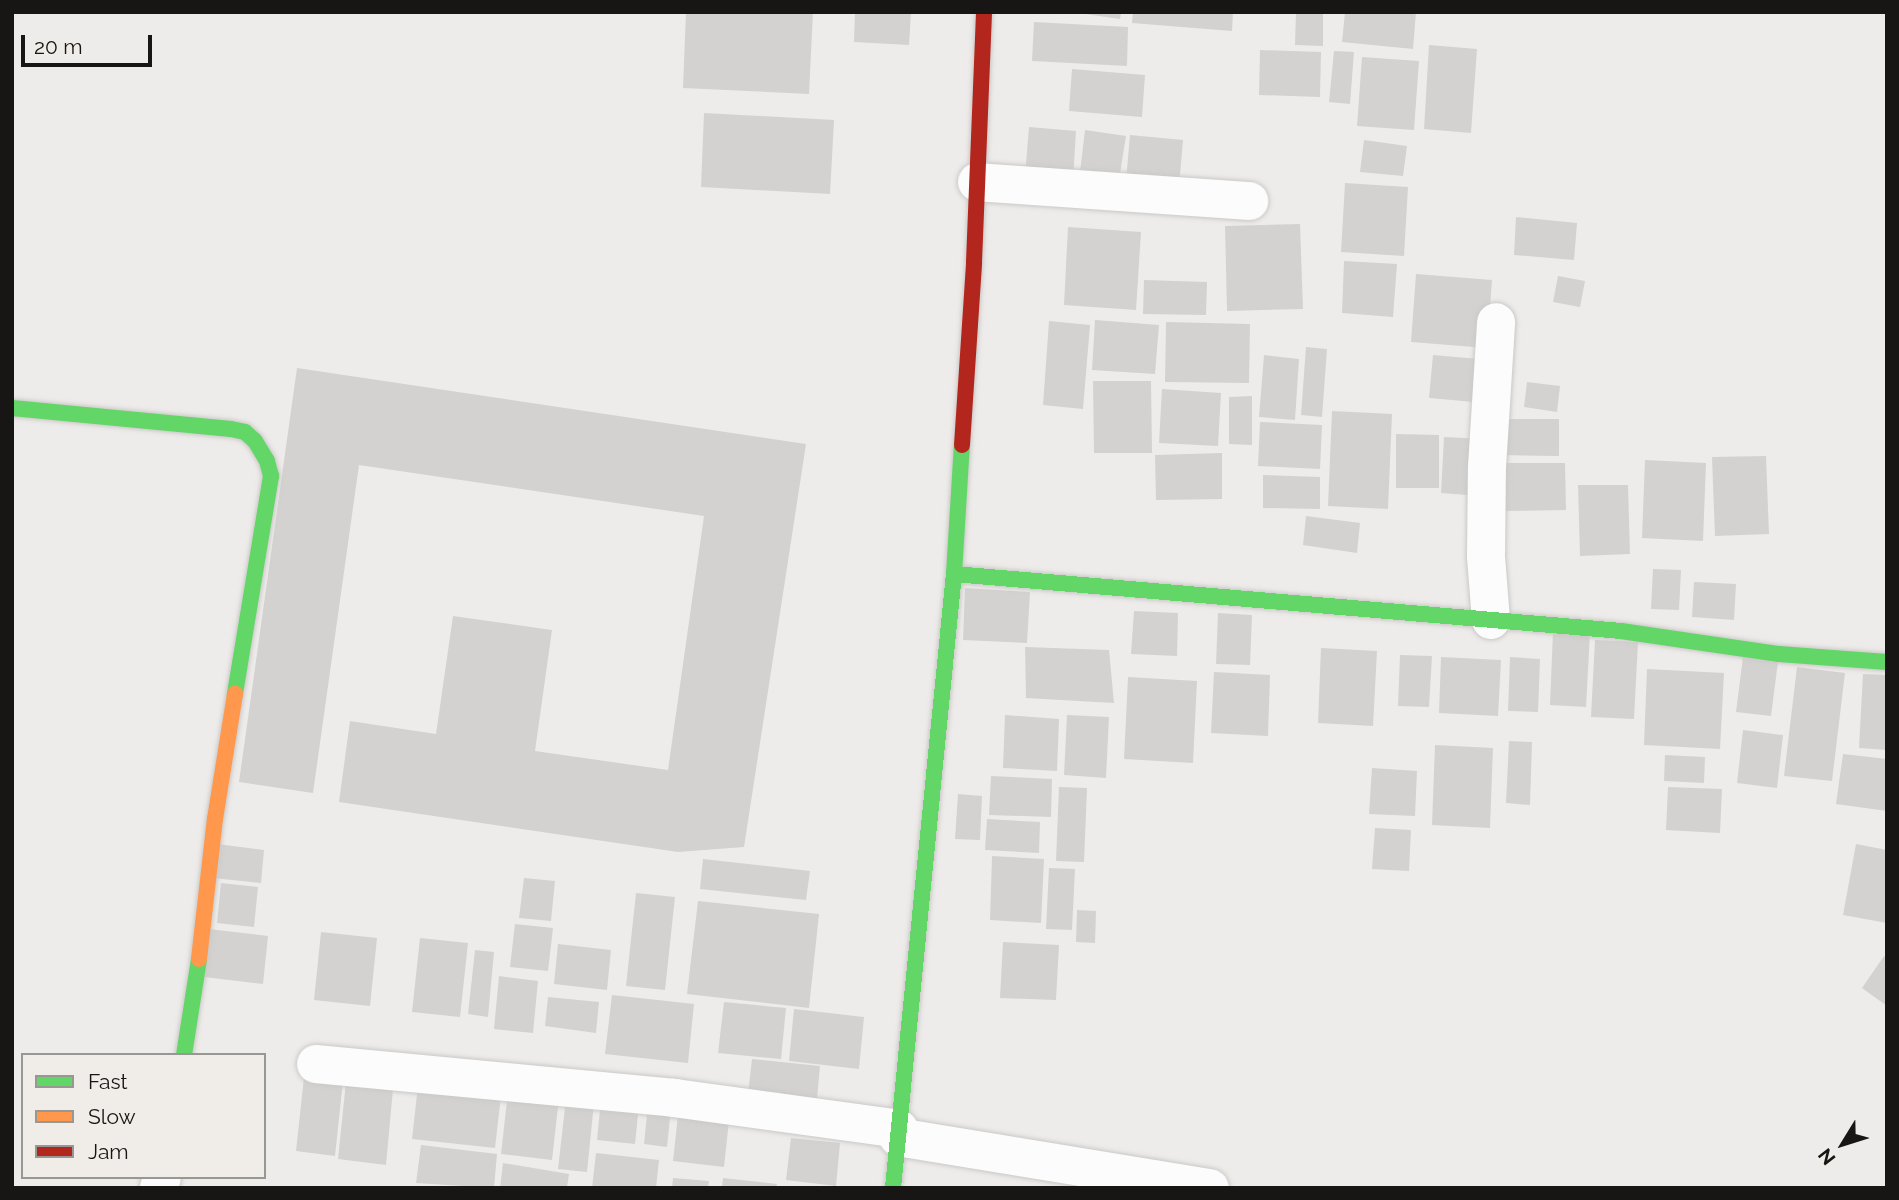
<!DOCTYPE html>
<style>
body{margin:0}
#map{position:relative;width:1899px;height:1200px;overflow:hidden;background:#eeecea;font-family:Raleway,sans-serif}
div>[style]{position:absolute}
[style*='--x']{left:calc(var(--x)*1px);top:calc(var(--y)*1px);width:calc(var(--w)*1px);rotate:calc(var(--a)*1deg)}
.building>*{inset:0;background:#d3d2d0}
.roads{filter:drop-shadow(0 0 2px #cac9c7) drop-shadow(0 0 2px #cac9c7)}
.street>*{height:38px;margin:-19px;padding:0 19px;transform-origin:19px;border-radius:19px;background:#fcfcfc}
.fast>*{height:16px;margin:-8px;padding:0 8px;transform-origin:8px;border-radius:8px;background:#63d668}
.slow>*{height:16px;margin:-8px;padding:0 8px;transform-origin:8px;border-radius:8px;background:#ff974d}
.jam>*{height:16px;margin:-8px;padding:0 8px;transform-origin:8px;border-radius:8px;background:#b3261e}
span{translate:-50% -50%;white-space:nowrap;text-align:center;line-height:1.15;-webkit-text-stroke:5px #f0ede8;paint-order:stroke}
.frame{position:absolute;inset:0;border:14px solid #171614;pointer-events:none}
.legend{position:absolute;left:21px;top:1053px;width:245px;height:126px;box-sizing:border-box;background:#f0ede8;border:2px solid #999793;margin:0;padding:9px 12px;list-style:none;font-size:21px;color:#171614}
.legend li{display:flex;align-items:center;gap:14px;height:35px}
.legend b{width:35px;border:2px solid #999793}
.north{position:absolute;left:1808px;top:1109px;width:70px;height:70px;-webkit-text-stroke:5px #f0ede8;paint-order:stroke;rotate:232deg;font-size:19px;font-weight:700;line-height:28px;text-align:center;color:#171614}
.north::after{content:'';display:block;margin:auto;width:24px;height:32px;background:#171614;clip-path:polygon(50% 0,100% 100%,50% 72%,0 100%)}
.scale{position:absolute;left:21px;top:35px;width:131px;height:32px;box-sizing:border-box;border:4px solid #171614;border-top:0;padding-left:9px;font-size:21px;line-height:24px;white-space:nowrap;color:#171614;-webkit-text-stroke:5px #f0ede8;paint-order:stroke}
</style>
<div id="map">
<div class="building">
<i style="clip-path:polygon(686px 12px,813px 12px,809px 94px,683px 88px)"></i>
<i style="clip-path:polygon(855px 12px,911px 12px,909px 45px,854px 42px)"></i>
<i style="clip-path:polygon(1072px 12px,1121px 12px,1120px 19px)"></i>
<i style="clip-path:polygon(1133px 12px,1233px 12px,1232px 31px,1132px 23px)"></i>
<i style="clip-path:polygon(1296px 12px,1323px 12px,1323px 46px,1295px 45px)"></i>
<i style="clip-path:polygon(1345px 12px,1416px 12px,1413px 49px,1342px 42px)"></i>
<i style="clip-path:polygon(1034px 22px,1128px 27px,1127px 66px,1032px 61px)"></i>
<i style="clip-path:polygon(1429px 45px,1477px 49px,1471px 133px,1424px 129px)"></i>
<i style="clip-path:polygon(1260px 50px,1321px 52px,1320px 97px,1259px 95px)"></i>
<i style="clip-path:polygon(1334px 51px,1354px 52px,1350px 104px,1329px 102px)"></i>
<i style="clip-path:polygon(1362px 57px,1419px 61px,1414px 130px,1357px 126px)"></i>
<i style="clip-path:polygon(1072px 69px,1145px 75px,1142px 117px,1069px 111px)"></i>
<i style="clip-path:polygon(704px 113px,834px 120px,830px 194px,701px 187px)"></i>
<i style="clip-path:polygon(1029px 127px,1076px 131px,1073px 180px,1025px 176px)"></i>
<i style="clip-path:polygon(1085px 130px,1126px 136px,1118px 186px,1079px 180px)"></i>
<i style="clip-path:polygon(1130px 135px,1183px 140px,1179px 187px,1126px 181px)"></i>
<i style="clip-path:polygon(1364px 140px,1407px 146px,1403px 176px,1360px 172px)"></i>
<i style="clip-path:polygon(1345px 183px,1408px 187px,1404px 256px,1341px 252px)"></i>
<i style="clip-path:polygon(1516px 217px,1577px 223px,1574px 260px,1514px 255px)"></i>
<i style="clip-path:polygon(1300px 224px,1303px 309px,1227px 311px,1225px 226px)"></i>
<i style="clip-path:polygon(1068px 227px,1141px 232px,1136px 310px,1064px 305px)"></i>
<i style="clip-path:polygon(1344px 261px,1397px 264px,1393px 317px,1342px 313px)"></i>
<i style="clip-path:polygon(1416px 274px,1492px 280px,1487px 348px,1411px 342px)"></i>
<i style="clip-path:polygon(1558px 276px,1585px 281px,1580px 307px,1553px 302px)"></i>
<i style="clip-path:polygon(1144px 280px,1207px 282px,1206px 315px,1143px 314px)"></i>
<i style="clip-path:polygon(1095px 320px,1159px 325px,1155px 374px,1092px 370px)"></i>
<i style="clip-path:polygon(1049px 321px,1090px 325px,1083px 409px,1043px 405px)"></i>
<i style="clip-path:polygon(1166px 322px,1250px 324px,1249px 383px,1165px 382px)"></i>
<i style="clip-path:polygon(1306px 347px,1327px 349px,1322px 417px,1301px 415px)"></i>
<i style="clip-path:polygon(1264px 355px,1299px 359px,1295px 420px,1259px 417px)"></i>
<i style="clip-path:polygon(1433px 355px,1490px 360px,1486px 403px,1429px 398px)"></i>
<i style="clip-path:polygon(297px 368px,806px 444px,744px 847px,678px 852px,339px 802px,350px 721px,436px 734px,453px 616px,552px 630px,535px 751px,668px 770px,704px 516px,359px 465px,313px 793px,239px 782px)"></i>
<i style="clip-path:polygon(1093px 381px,1151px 381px,1152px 453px,1094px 453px)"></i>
<i style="clip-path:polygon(1527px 382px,1560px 386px,1557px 412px,1524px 407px)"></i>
<i style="clip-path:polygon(1162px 389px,1221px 393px,1218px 446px,1159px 443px)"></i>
<i style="clip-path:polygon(1252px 396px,1252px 445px,1229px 444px,1229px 397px)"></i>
<i style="clip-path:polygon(1332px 411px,1392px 414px,1388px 509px,1328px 506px)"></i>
<i style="clip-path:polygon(1501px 419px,1559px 419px,1559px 456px,1501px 455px)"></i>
<i style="clip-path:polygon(1260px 422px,1322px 425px,1320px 469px,1258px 466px)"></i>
<i style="clip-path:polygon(1396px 434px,1439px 435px,1439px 488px,1396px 488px)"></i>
<i style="clip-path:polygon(1444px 437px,1485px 439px,1481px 496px,1441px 493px)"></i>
<i style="clip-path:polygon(1222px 453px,1222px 499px,1156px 500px,1155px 455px)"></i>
<i style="clip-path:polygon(1766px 456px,1769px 534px,1715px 536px,1712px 457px)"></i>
<i style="clip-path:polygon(1645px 460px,1706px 463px,1703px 541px,1642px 538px)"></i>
<i style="clip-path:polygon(1503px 463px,1565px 463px,1566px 510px,1503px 511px)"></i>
<i style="clip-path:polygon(1263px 475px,1320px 477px,1320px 509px,1263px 508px)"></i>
<i style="clip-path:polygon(1578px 485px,1628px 485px,1630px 554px,1580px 556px)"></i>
<i style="clip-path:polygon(1306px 516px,1360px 523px,1357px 553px,1303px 545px)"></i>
<i style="clip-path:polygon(1653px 569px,1681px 570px,1679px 610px,1651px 609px)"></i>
<i style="clip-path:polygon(1694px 582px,1736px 584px,1734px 620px,1692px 617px)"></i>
<i style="clip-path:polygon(965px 588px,1030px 592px,1027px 643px,963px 640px)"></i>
<i style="clip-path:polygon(1134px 611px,1178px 613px,1177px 656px,1131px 654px)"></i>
<i style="clip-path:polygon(1218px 613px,1252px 615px,1250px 665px,1216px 664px)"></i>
<i style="clip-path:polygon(1553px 631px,1590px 633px,1586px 707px,1550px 705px)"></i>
<i style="clip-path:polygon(1595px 640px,1638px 642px,1634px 719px,1591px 717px)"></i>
<i style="clip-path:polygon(1025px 647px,1109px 650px,1114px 703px,1026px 698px)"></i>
<i style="clip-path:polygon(1321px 648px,1377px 651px,1373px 726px,1318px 723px)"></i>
<i style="clip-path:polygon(1400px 655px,1432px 656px,1429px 707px,1398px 706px)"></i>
<i style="clip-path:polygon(1441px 657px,1501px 660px,1498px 716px,1439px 713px)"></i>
<i style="clip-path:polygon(1510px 657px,1540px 659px,1538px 712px,1508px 711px)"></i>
<i style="clip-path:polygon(1743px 657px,1778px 662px,1771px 716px,1736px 712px)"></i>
<i style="clip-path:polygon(1797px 667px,1845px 673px,1832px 781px,1784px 776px)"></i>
<i style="clip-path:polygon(1647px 669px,1724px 673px,1720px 749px,1644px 745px)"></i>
<i style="clip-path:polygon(1214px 672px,1270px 675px,1268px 736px,1211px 733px)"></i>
<i style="clip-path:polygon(1863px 674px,1887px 675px,1887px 750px,1859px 748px)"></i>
<i style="clip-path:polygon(1128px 677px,1197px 681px,1193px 763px,1124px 759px)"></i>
<i style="clip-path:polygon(1005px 715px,1059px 719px,1057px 771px,1003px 768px)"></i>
<i style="clip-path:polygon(1067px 715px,1109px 717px,1106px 778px,1064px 775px)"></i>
<i style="clip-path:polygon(1743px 730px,1783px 735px,1777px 788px,1737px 783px)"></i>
<i style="clip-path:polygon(1509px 741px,1532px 742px,1530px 805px,1506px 803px)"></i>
<i style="clip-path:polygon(1435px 745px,1493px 748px,1490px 828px,1432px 825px)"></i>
<i style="clip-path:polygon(1843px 754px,1887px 759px,1887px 811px,1836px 804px)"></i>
<i style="clip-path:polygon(1665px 755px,1705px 757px,1704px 783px,1664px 781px)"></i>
<i style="clip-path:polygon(1372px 768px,1417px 771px,1415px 816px,1369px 814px)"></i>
<i style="clip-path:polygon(991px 776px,1052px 779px,1051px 817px,989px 815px)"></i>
<i style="clip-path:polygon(1059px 787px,1087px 788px,1084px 862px,1056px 861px)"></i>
<i style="clip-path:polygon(1668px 787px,1722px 789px,1720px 833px,1666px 830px)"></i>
<i style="clip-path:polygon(958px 794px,982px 796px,980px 840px,955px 839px)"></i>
<i style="clip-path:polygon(987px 819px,1040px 822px,1039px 853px,985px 850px)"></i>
<i style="clip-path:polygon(1375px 828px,1411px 830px,1409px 871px,1372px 869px)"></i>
<i style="clip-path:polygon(217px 844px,264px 850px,261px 883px,213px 878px)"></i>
<i style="clip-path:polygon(1856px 844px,1887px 850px,1887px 923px,1843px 915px)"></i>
<i style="clip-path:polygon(992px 856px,1044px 859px,1041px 923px,990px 920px)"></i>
<i style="clip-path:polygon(703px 859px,810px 871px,806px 900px,700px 889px)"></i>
<i style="clip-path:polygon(1049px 868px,1075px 869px,1072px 930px,1046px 929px)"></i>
<i style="clip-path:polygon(524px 878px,555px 881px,551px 921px,519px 918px)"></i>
<i style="clip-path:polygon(221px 883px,258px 887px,254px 927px,217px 923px)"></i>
<i style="clip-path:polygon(636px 893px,675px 897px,665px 990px,626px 986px)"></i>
<i style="clip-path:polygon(698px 901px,819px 914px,809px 1008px,687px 994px)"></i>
<i style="clip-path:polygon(1077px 910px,1096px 911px,1095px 943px,1076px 942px)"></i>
<i style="clip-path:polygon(515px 924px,553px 928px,548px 971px,510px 967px)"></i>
<i style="clip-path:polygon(209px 929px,268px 936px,263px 984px,204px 977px)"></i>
<i style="clip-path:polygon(321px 932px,377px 938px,370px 1006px,314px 1000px)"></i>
<i style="clip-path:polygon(420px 938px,468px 943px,460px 1017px,412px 1012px)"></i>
<i style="clip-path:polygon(1003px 942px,1059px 945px,1056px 1000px,1000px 998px)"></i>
<i style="clip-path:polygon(558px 944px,611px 950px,607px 990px,554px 984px)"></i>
<i style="clip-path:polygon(475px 950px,494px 952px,488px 1017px,468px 1014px)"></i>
<i style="clip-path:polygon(1884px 956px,1887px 958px,1887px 1006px,1862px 988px)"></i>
<i style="clip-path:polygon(499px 976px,538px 981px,533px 1033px,494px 1029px)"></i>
<i style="clip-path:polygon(612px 995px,694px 1004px,688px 1063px,605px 1054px)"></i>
<i style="clip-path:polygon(548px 997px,599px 1002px,596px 1033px,545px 1026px)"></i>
<i style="clip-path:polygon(724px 1002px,786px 1008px,781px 1059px,718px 1053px)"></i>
<i style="clip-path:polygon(794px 1009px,864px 1017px,859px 1069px,789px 1061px)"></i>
<i style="clip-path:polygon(752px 1059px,820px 1066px,816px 1110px,747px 1103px)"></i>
<i style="clip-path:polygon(305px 1068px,344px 1072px,335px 1156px,296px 1151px)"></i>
<i style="clip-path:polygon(347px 1072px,394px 1078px,386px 1165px,338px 1159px)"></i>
<i style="clip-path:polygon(419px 1077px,502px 1087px,495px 1148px,412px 1139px)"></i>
<i style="clip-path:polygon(567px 1090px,595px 1093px,587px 1172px,558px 1169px)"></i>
<i style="clip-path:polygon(508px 1092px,559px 1098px,552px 1160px,501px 1154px)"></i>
<i style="clip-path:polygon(601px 1100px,639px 1105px,635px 1144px,597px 1140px)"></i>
<i style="clip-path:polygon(648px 1105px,671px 1108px,667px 1147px,644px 1144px)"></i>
<i style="clip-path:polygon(678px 1115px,729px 1121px,724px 1167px,673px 1161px)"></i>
<i style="clip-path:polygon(791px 1138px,840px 1143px,836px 1186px,786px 1180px)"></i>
<i style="clip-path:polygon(421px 1145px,497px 1154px,494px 1188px,416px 1183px)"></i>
<i style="clip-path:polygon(596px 1153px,659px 1160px,656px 1188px,592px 1188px)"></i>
<i style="clip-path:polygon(503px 1163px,569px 1174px,567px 1188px,500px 1188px)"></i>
<i style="clip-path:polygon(673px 1178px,709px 1181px,708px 1188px,672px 1188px)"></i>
<i style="clip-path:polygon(723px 1178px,777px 1184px,776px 1188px,722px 1188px)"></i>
</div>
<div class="roads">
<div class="street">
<i style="--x:977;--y:182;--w:273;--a:4"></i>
<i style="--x:1491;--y:620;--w:63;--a:-94.5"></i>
<i style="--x:1486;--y:557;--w:90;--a:-89.4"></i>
<i style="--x:1487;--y:467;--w:145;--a:-86.4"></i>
<i style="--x:316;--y:1064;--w:360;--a:5.4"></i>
<i style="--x:674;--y:1098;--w:227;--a:7.8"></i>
<i style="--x:898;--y:1137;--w:316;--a:9.3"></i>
<i style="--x:159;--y:1188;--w:11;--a:-75"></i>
</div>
<div class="fast">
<i style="--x:12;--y:408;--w:220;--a:5.5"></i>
<i style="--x:231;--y:429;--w:14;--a:12"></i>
<i style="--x:245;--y:432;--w:13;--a:42"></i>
<i style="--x:255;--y:441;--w:23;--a:59"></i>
<i style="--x:267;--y:461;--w:16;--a:75"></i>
<i style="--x:271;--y:476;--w:221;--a:99.4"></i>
<i style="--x:954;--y:574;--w:669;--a:4.88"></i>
<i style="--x:1621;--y:631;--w:160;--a:8.3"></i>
<i style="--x:1779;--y:654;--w:108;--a:4.2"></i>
<i style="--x:184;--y:1055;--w:97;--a:-81.1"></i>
<i style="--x:893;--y:1188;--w:617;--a:-84.33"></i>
<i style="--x:954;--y:574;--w:129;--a:-86.5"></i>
</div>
<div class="slow">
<i style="--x:199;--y:959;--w:141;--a:-83.5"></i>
<i style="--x:215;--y:819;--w:127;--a:-80.9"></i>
</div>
<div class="jam">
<i style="--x:962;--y:445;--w:183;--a:-86.2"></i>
<i style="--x:974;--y:262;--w:250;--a:-87.7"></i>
</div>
</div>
<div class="frame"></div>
<ul class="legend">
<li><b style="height:9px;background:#63d668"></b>Fast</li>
<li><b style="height:9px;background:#ff974d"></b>Slow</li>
<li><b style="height:9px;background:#b3261e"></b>Jam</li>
</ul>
<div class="north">N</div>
<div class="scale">20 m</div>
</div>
